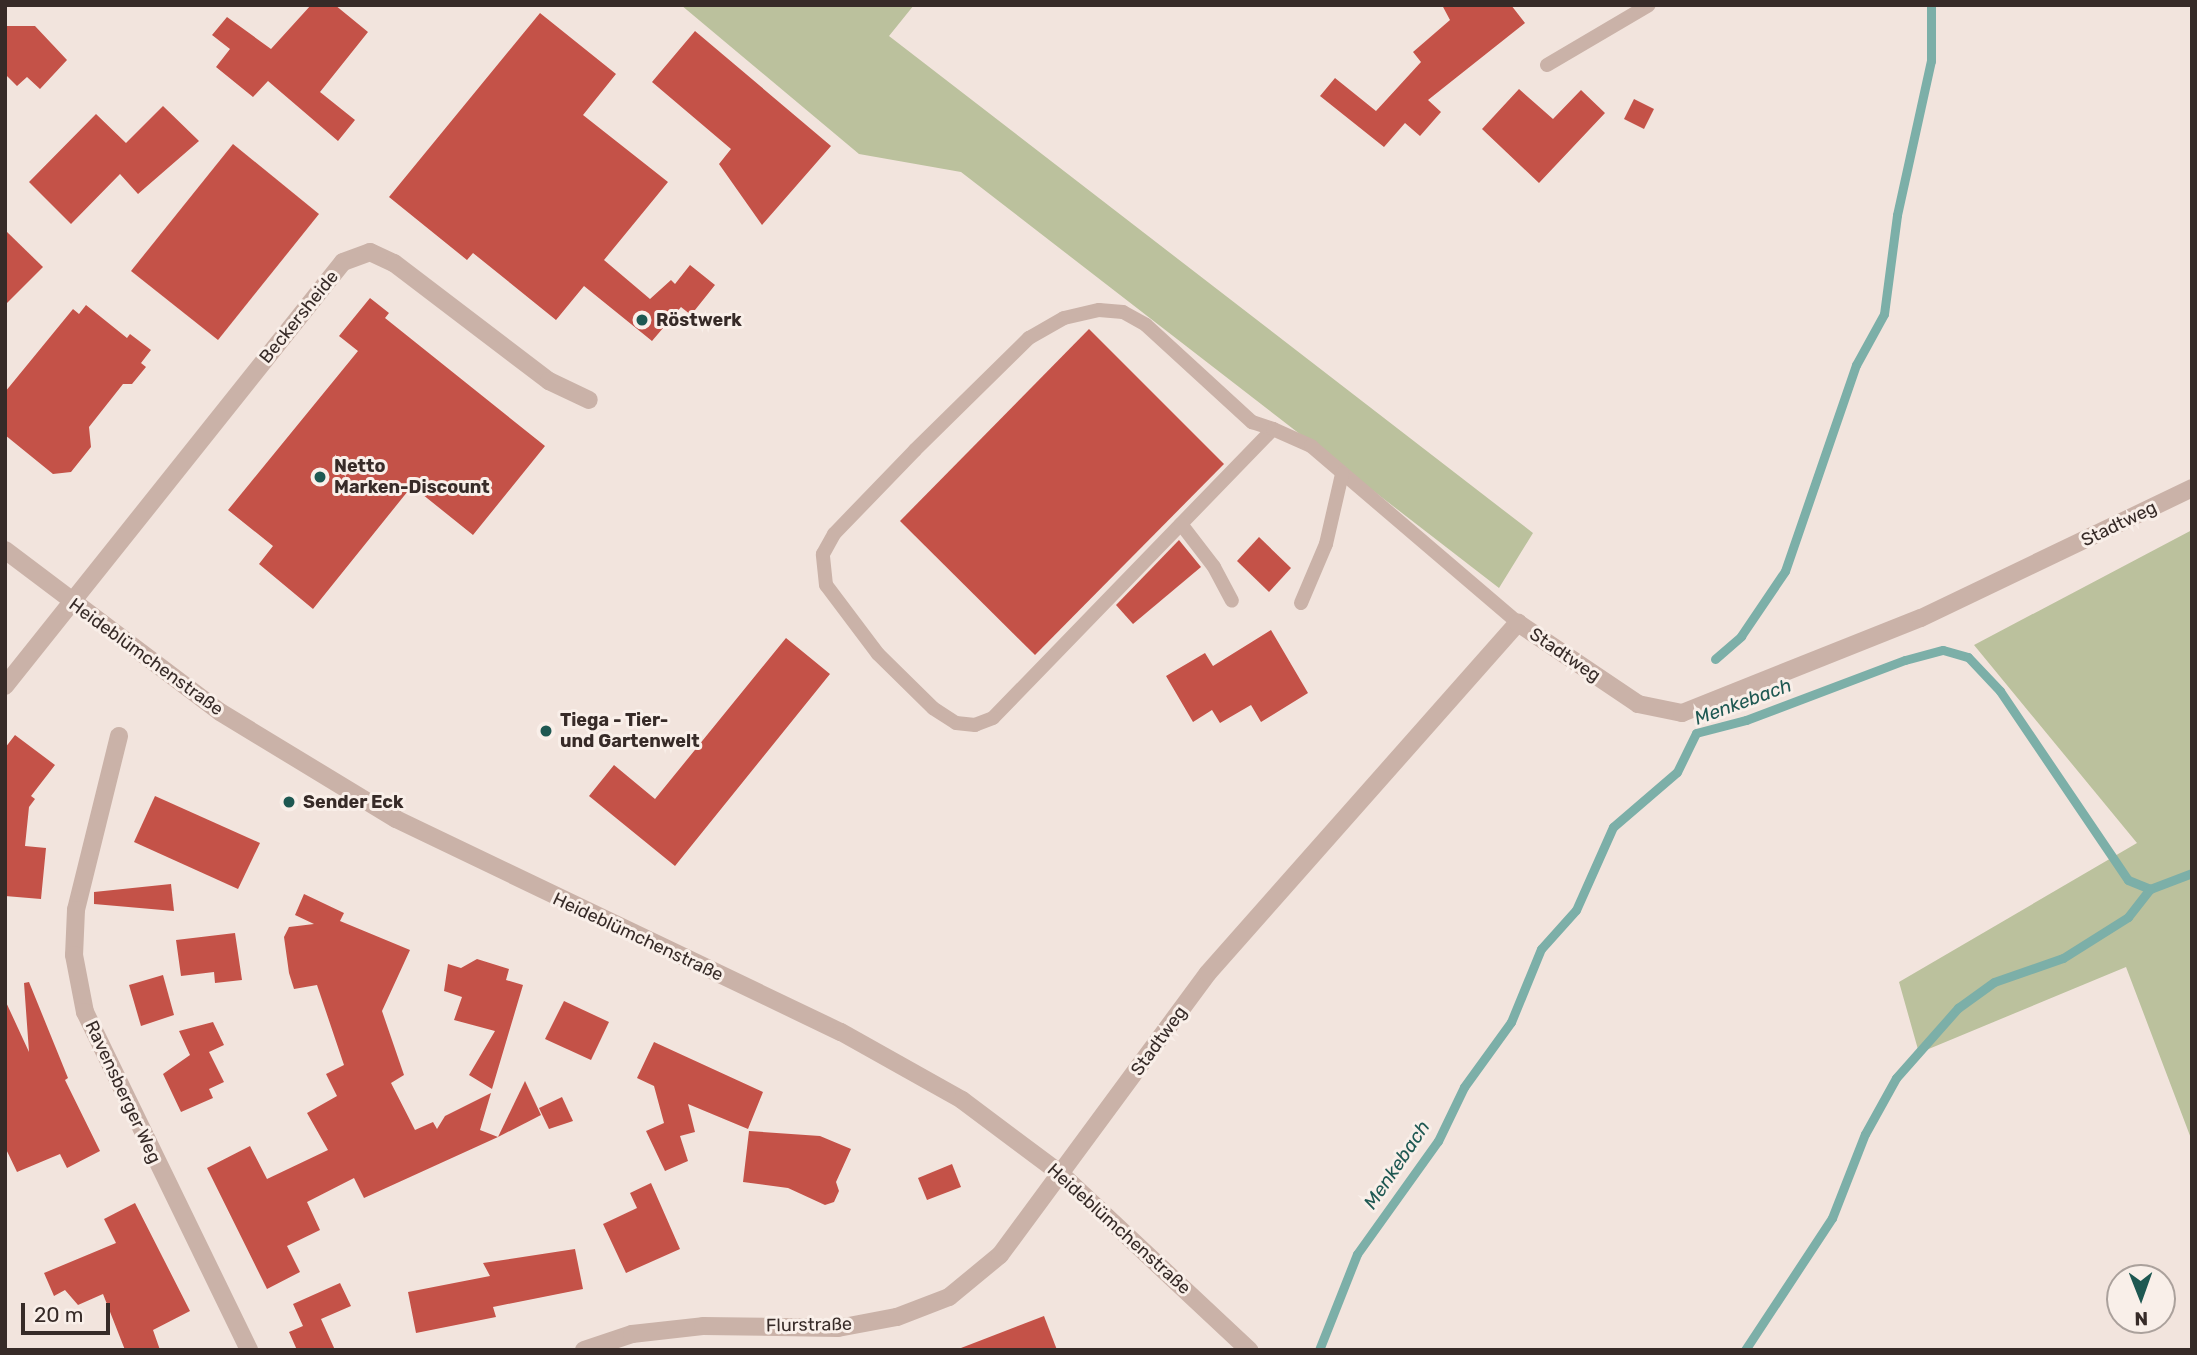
<!DOCTYPE html>
<meta charset="utf-8">
<style>
body{margin:0}
#map{position:relative;width:2197px;height:1355px;overflow:hidden;background:#f2e4dd;font-family:Rubik,sans-serif}
div>[style]{position:absolute}
[style*='--x']{left:calc(var(--x)*1px);top:calc(var(--y)*1px);width:calc(var(--w)*1px);rotate:calc(var(--a)*1deg)}
.green>*{inset:0;background:#bbc19d}
.stream>*{height:9px;margin:-4.5px;padding:0 4.5px;transform-origin:4.5px;border-radius:4.5px;background:#7cafa8}
.building>*{inset:0;background:#c45248}
.service>*{height:14px;margin:-7px;padding:0 7px;transform-origin:7px;border-radius:7px;background:#cab2a8}
.minor>*{height:18px;margin:-9px;padding:0 9px;transform-origin:9px;border-radius:9px;background:#cab2a8}
.tertiary>*{height:18px;margin:-9px;padding:0 9px;transform-origin:9px;border-radius:9px;background:#cab2a8}
.dots>*{width:19px;height:19px;translate:-50% -50%;box-sizing:border-box;border:4px solid #f9efe9;border-radius:50%}
span{translate:-50% -50%;white-space:nowrap;text-align:center;line-height:1.15;-webkit-text-stroke:6px #f9efe9;paint-order:stroke}
.street-label{font-size:18px;color:#372b28}
.poi-label{font-size:18px;color:#372b28;font-weight:700}
.left{translate:0 -50%;text-align:left}
.water-label{font-size:19px;color:#1e5852;font-style:italic}
.frame{position:absolute;inset:0;border:7px solid #372b28;pointer-events:none}
.north{position:absolute;left:2106px;top:1264px;width:70px;height:70px;box-sizing:border-box;background:#f9efe9;border:2px solid #aba19c;border-radius:50%;rotate:179deg;font-size:19px;font-weight:700;line-height:28px;text-align:center;color:#372b28}
.north::after{content:'';display:block;margin:auto;width:24px;height:32px;background:#1e5852;clip-path:polygon(50% 0,100% 100%,50% 72%,0 100%)}
.scale{position:absolute;left:21px;top:1303px;width:89px;height:32px;box-sizing:border-box;border:4px solid #372b28;border-top:0;padding-left:9px;font-size:21px;line-height:24px;white-space:nowrap;color:#372b28;-webkit-text-stroke:5px #f9efe9;paint-order:stroke}
</style>
<div id="map">
<div class="green">
<i style="clip-path:polygon(681px 5px,914px 5px,889px 36px,1533px 533px,1499px 588px,961px 172px,859px 154px)"></i>
<i style="clip-path:polygon(2192px 530px,2192px 1141px,2126px 967px,1919px 1053px,1899px 982px,2137px 843px,1974px 645px)"></i>
</div>
<div class="stream">
<i style="--x:1715;--y:659;--w:35;--a:-41"></i>
<i style="--x:1741;--y:636;--w:78;--a:-55.9"></i>
<i style="--x:1785;--y:571;--w:218;--a:-71"></i>
<i style="--x:1856;--y:365;--w:58;--a:-61.2"></i>
<i style="--x:1884;--y:314;--w:100;--a:-82.5"></i>
<i style="--x:1897;--y:215;--w:158;--a:-77.6"></i>
<i style="--x:1931;--y:61;--w:56;--a:-90"></i>
<i style="--x:1319;--y:1350;--w:103;--a:-68.4"></i>
<i style="--x:1357;--y:1254;--w:139;--a:-54.4"></i>
<i style="--x:1438;--y:1141;--w:60;--a:-64.3"></i>
<i style="--x:1464;--y:1087;--w:80;--a:-54.1"></i>
<i style="--x:1511;--y:1022;--w:79;--a:-67.7"></i>
<i style="--x:1541;--y:949;--w:52;--a:-48.1"></i>
<i style="--x:1576;--y:910;--w:91;--a:-66"></i>
<i style="--x:1613;--y:827;--w:84;--a:-40.7"></i>
<i style="--x:1677;--y:772;--w:43;--a:-64"></i>
<i style="--x:1696;--y:733;--w:52;--a:-14.6"></i>
<i style="--x:1746;--y:720;--w:170;--a:-20.7"></i>
<i style="--x:1905;--y:660;--w:39;--a:-15"></i>
<i style="--x:1943;--y:650;--w:26;--a:16"></i>
<i style="--x:1968;--y:657;--w:47;--a:46.7"></i>
<i style="--x:2000;--y:691;--w:228;--a:55.9"></i>
<i style="--x:2128;--y:880;--w:24;--a:22"></i>
<i style="--x:2150;--y:889;--w:45;--a:-20.9"></i>
<i style="--x:1745;--y:1350;--w:158;--a:-56.6"></i>
<i style="--x:1832;--y:1218;--w:90;--a:-68.6"></i>
<i style="--x:1865;--y:1134;--w:64;--a:-61"></i>
<i style="--x:1896;--y:1078;--w:94;--a:-48.5"></i>
<i style="--x:1958;--y:1008;--w:44;--a:-35.8"></i>
<i style="--x:1994;--y:982;--w:73;--a:-19.2"></i>
<i style="--x:2063;--y:958;--w:77;--a:-32.2"></i>
<i style="--x:2128;--y:917;--w:36;--a:-52"></i>
</div>
<div class="building">
<i style="clip-path:polygon(311px 5px,335px 5px,368px 32px,320px 92px,355px 120px,338px 141px,268px 81px,253px 97px,216px 67px,230px 49px,212px 35px,227px 17px,271px 49px)"></i>
<i style="clip-path:polygon(1442px 5px,1511px 5px,1525px 23px,1428px 100px,1441px 112px,1420px 136px,1405px 123px,1384px 147px,1320px 96px,1335px 78px,1376px 111px,1421px 62px,1413px 52px,1450px 20px)"></i>
<i style="clip-path:polygon(540px 13px,616px 74px,583px 115px,668px 182px,604px 260px,650px 299px,671px 280px,675px 284px,690px 265px,715px 285px,691px 315px,681px 307px,652px 341px,584px 286px,556px 320px,473px 253px,467px 260px,389px 197px)"></i>
<i style="clip-path:polygon(5px 26px,35px 26px,67px 60px,40px 89px,27px 77px,17px 86px,5px 74px)"></i>
<i style="clip-path:polygon(695px 31px,831px 146px,762px 225px,719px 164px,731px 149px,652px 82px)"></i>
<i style="clip-path:polygon(1519px 89px,1553px 119px,1581px 90px,1605px 113px,1539px 183px,1482px 129px)"></i>
<i style="clip-path:polygon(1634px 99px,1654px 109px,1644px 129px,1624px 119px)"></i>
<i style="clip-path:polygon(163px 106px,199px 141px,138px 194px,120px 174px,71px 224px,29px 182px,96px 114px,126px 143px)"></i>
<i style="clip-path:polygon(233px 144px,319px 214px,218px 340px,131px 271px)"></i>
<i style="clip-path:polygon(5px 230px,43px 267px,5px 305px)"></i>
<i style="clip-path:polygon(370px 298px,389px 313px,385px 318px,545px 446px,473px 535px,412px 486px,313px 609px,259px 564px,273px 546px,228px 510px,358px 351px,339px 336px)"></i>
<i style="clip-path:polygon(86px 305px,127px 338px,130px 334px,151px 350px,141px 363px,146px 367px,132px 384px,123px 384px,89px 427px,91px 447px,71px 472px,53px 474px,5px 435px,5px 392px,73px 309px,79px 314px)"></i>
<i style="clip-path:polygon(1089px 329px,1224px 464px,1035px 655px,900px 521px)"></i>
<i style="clip-path:polygon(1259px 537px,1291px 568px,1269px 592px,1237px 561px)"></i>
<i style="clip-path:polygon(1179px 540px,1201px 567px,1133px 624px,1116px 605px)"></i>
<i style="clip-path:polygon(1271px 630px,1308px 693px,1261px 722px,1251px 705px,1220px 723px,1212px 710px,1193px 722px,1166px 676px,1205px 653px,1213px 666px)"></i>
<i style="clip-path:polygon(786px 638px,830px 674px,675px 866px,589px 796px,614px 765px,655px 799px)"></i>
<i style="clip-path:polygon(15px 735px,55px 765px,31px 796px,35px 799px,29px 807px,25px 846px,46px 848px,41px 899px,5px 896px,5px 748px)"></i>
<i style="clip-path:polygon(155px 796px,260px 843px,238px 889px,134px 842px)"></i>
<i style="clip-path:polygon(171px 884px,174px 911px,94px 904px,94px 892px)"></i>
<i style="clip-path:polygon(304px 894px,344px 913px,340px 921px,410px 950px,382px 1011px,404px 1075px,391px 1083px,415px 1130px,433px 1122px,437px 1129px,445px 1116px,491px 1093px,480px 1130px,498px 1137px,364px 1198px,354px 1178px,307px 1202px,320px 1230px,287px 1246px,300px 1272px,267px 1289px,207px 1168px,250px 1146px,267px 1179px,328px 1150px,307px 1113px,337px 1096px,326px 1074px,344px 1065px,317px 985px,294px 989px,289px 973px,284px 937px,289px 927px,314px 924px,295px 915px)"></i>
<i style="clip-path:polygon(235px 933px,242px 980px,215px 983px,214px 972px,181px 976px,176px 940px)"></i>
<i style="clip-path:polygon(477px 959px,509px 969px,506px 980px,523px 985px,492px 1089px,469px 1075px,495px 1031px,454px 1020px,462px 997px,444px 991px,448px 964px,461px 968px)"></i>
<i style="clip-path:polygon(163px 975px,174px 1015px,141px 1026px,129px 985px)"></i>
<i style="clip-path:polygon(29px 982px,68px 1078px,65px 1080px,100px 1151px,67px 1168px,60px 1154px,17px 1172px,5px 1147px,5px 1000px,29px 1052px,24px 983px)"></i>
<i style="clip-path:polygon(564px 1001px,609px 1022px,591px 1060px,545px 1039px)"></i>
<i style="clip-path:polygon(213px 1022px,224px 1045px,209px 1052px,224px 1082px,209px 1089px,213px 1098px,181px 1112px,163px 1074px,190px 1055px,179px 1031px)"></i>
<i style="clip-path:polygon(654px 1042px,763px 1092px,748px 1129px,688px 1104px,695px 1132px,680px 1136px,688px 1161px,665px 1171px,646px 1131px,664px 1123px,654px 1086px,637px 1078px)"></i>
<i style="clip-path:polygon(525px 1081px,541px 1115px,498px 1137px)"></i>
<i style="clip-path:polygon(562px 1097px,573px 1121px,549px 1129px,539px 1108px)"></i>
<i style="clip-path:polygon(749px 1131px,820px 1136px,851px 1149px,836px 1182px,839px 1191px,834px 1202px,825px 1205px,788px 1188px,743px 1182px)"></i>
<i style="clip-path:polygon(952px 1164px,961px 1187px,927px 1200px,918px 1178px)"></i>
<i style="clip-path:polygon(651px 1183px,680px 1249px,626px 1273px,603px 1224px,637px 1208px,630px 1193px)"></i>
<i style="clip-path:polygon(135px 1203px,190px 1311px,153px 1330px,160px 1350px,125px 1350px,103px 1294px,78px 1305px,65px 1290px,54px 1296px,44px 1273px,116px 1243px,104px 1219px)"></i>
<i style="clip-path:polygon(575px 1249px,583px 1289px,493px 1307px,496px 1317px,416px 1333px,408px 1292px,490px 1276px,483px 1263px)"></i>
<i style="clip-path:polygon(340px 1283px,351px 1306px,321px 1319px,335px 1350px,297px 1350px,289px 1332px,303px 1326px,293px 1304px)"></i>
<i style="clip-path:polygon(1044px 1316px,1057px 1350px,961px 1350px,961px 1348px)"></i>
</div>
<div class="service">
<i style="--x:1547;--y:65;--w:118;--a:-30.5"></i>
<i style="--x:1273;--y:429;--w:402;--a:134.1"></i>
<i style="--x:993;--y:718;--w:19;--a:159"></i>
<i style="--x:975;--y:725;--w:19;--a:-174"></i>
<i style="--x:956;--y:723;--w:27;--a:-147"></i>
<i style="--x:933;--y:708;--w:77;--a:-135.5"></i>
<i style="--x:878;--y:654;--w:86;--a:-127"></i>
<i style="--x:826;--y:585;--w:31;--a:-96"></i>
<i style="--x:823;--y:554;--w:23;--a:-61"></i>
<i style="--x:834;--y:534;--w:117;--a:-46"></i>
<i style="--x:915;--y:450;--w:160;--a:-44.5"></i>
<i style="--x:1029;--y:338;--w:40;--a:-29.7"></i>
<i style="--x:1064;--y:318;--w:36;--a:-13"></i>
<i style="--x:1099;--y:310;--w:24;--a:5"></i>
<i style="--x:1123;--y:312;--w:26;--a:29"></i>
<i style="--x:1146;--y:325;--w:144;--a:42.5"></i>
<i style="--x:1252;--y:422;--w:22;--a:18"></i>
<i style="--x:1273;--y:429;--w:42;--a:24.1"></i>
<i style="--x:1311;--y:446;--w:272;--a:40.5"></i>
<i style="--x:1181;--y:524;--w:54;--a:52.5"></i>
<i style="--x:1214;--y:567;--w:38;--a:62"></i>
<i style="--x:1301;--y:603;--w:64;--a:-67"></i>
<i style="--x:1326;--y:544;--w:72;--a:-77.1"></i>
</div>
<div class="minor">
<i style="--x:5;--y:686;--w:542;--a:-51.44"></i>
<i style="--x:343;--y:262;--w:29;--a:-20"></i>
<i style="--x:370;--y:252;--w:26;--a:25"></i>
<i style="--x:394;--y:263;--w:195;--a:37.3"></i>
<i style="--x:549;--y:381;--w:44;--a:25.4"></i>
<i style="--x:119;--y:736;--w:179;--a:103.9"></i>
<i style="--x:76;--y:910;--w:45;--a:92.5"></i>
<i style="--x:74;--y:955;--w:58;--a:79.1"></i>
<i style="--x:85;--y:1012;--w:376;--a:64.1"></i>
<i style="--x:584;--y:1350;--w:51;--a:-18.4"></i>
<i style="--x:632;--y:1334;--w:71;--a:-6.4"></i>
<i style="--x:703;--y:1326;--w:135;--a:0.8"></i>
<i style="--x:838;--y:1328;--w:60;--a:-10.6"></i>
<i style="--x:897;--y:1317;--w:56;--a:-21"></i>
<i style="--x:949;--y:1297;--w:66;--a:-39.5"></i>
<i style="--x:1000;--y:1255;--w:350;--a:-53.6"></i>
<i style="--x:1208;--y:973;--w:468;--a:-48.5"></i>
<i style="--x:1518;--y:623;--w:145;--a:34"></i>
<i style="--x:1638;--y:704;--w:45;--a:11.6"></i>
<i style="--x:1682;--y:713;--w:257;--a:-21.7"></i>
<i style="--x:1921;--y:618;--w:301;--a:-25.6"></i>
</div>
<div class="tertiary">
<i style="--x:5;--y:550;--w:269;--a:37"></i>
<i style="--x:220;--y:712;--w:206;--a:31.3"></i>
<i style="--x:396;--y:819;--w:493;--a:25.6"></i>
<i style="--x:841;--y:1032;--w:139;--a:29.3"></i>
<i style="--x:962;--y:1100;--w:124;--a:36.8"></i>
<i style="--x:1061;--y:1174;--w:258;--a:43.1"></i>
</div>
<div class="dots">
<i style="left:642px;top:320px;background:#1e5852"></i>
<i style="left:320px;top:477px;background:#1e5852"></i>
<i style="left:546px;top:731px;background:#1e5852"></i>
<i style="left:289px;top:802px;background:#1e5852"></i>
</div>
<div class="street-label">
<span style="left:299px;top:317px;rotate:-51deg">Beckersheide</span>
<span style="left:2119px;top:524px;rotate:-26deg">Stadtweg</span>
<span style="left:1565px;top:655px;rotate:34deg">Stadtweg</span>
<span style="left:146px;top:657px;rotate:36deg">Heideblümchenstraße</span>
<span style="left:638px;top:937px;rotate:25deg">Heideblümchenstraße</span>
<span style="left:1159px;top:1041px;rotate:-54deg">Stadtweg</span>
<span style="left:123px;top:1092px;rotate:65deg">Ravensberger Weg</span>
<span style="left:1119px;top:1229px;rotate:42deg">Heideblümchenstraße</span>
<span style="left:809px;top:1325px;rotate:-1deg">Flurstraße</span>
</div>
<div class="poi-label">
<span class="left" style="left:656px;top:320px">Röstwerk</span>
<span class="left" style="left:334px;top:477px">Netto<br>Marken-Discount</span>
<span class="left" style="left:560px;top:731px">Tiega - Tier-<br>und Gartenwelt</span>
<span class="left" style="left:303px;top:802px">Sender Eck</span>
</div>
<div class="water-label">
<span style="left:1743px;top:702px;rotate:-20deg">Menkebach</span>
<span style="left:1397px;top:1165px;rotate:-56deg">Menkebach</span>
</div>
<div class="frame"></div>
<div class="north">N</div>
<div class="scale">20 m</div>
</div>
